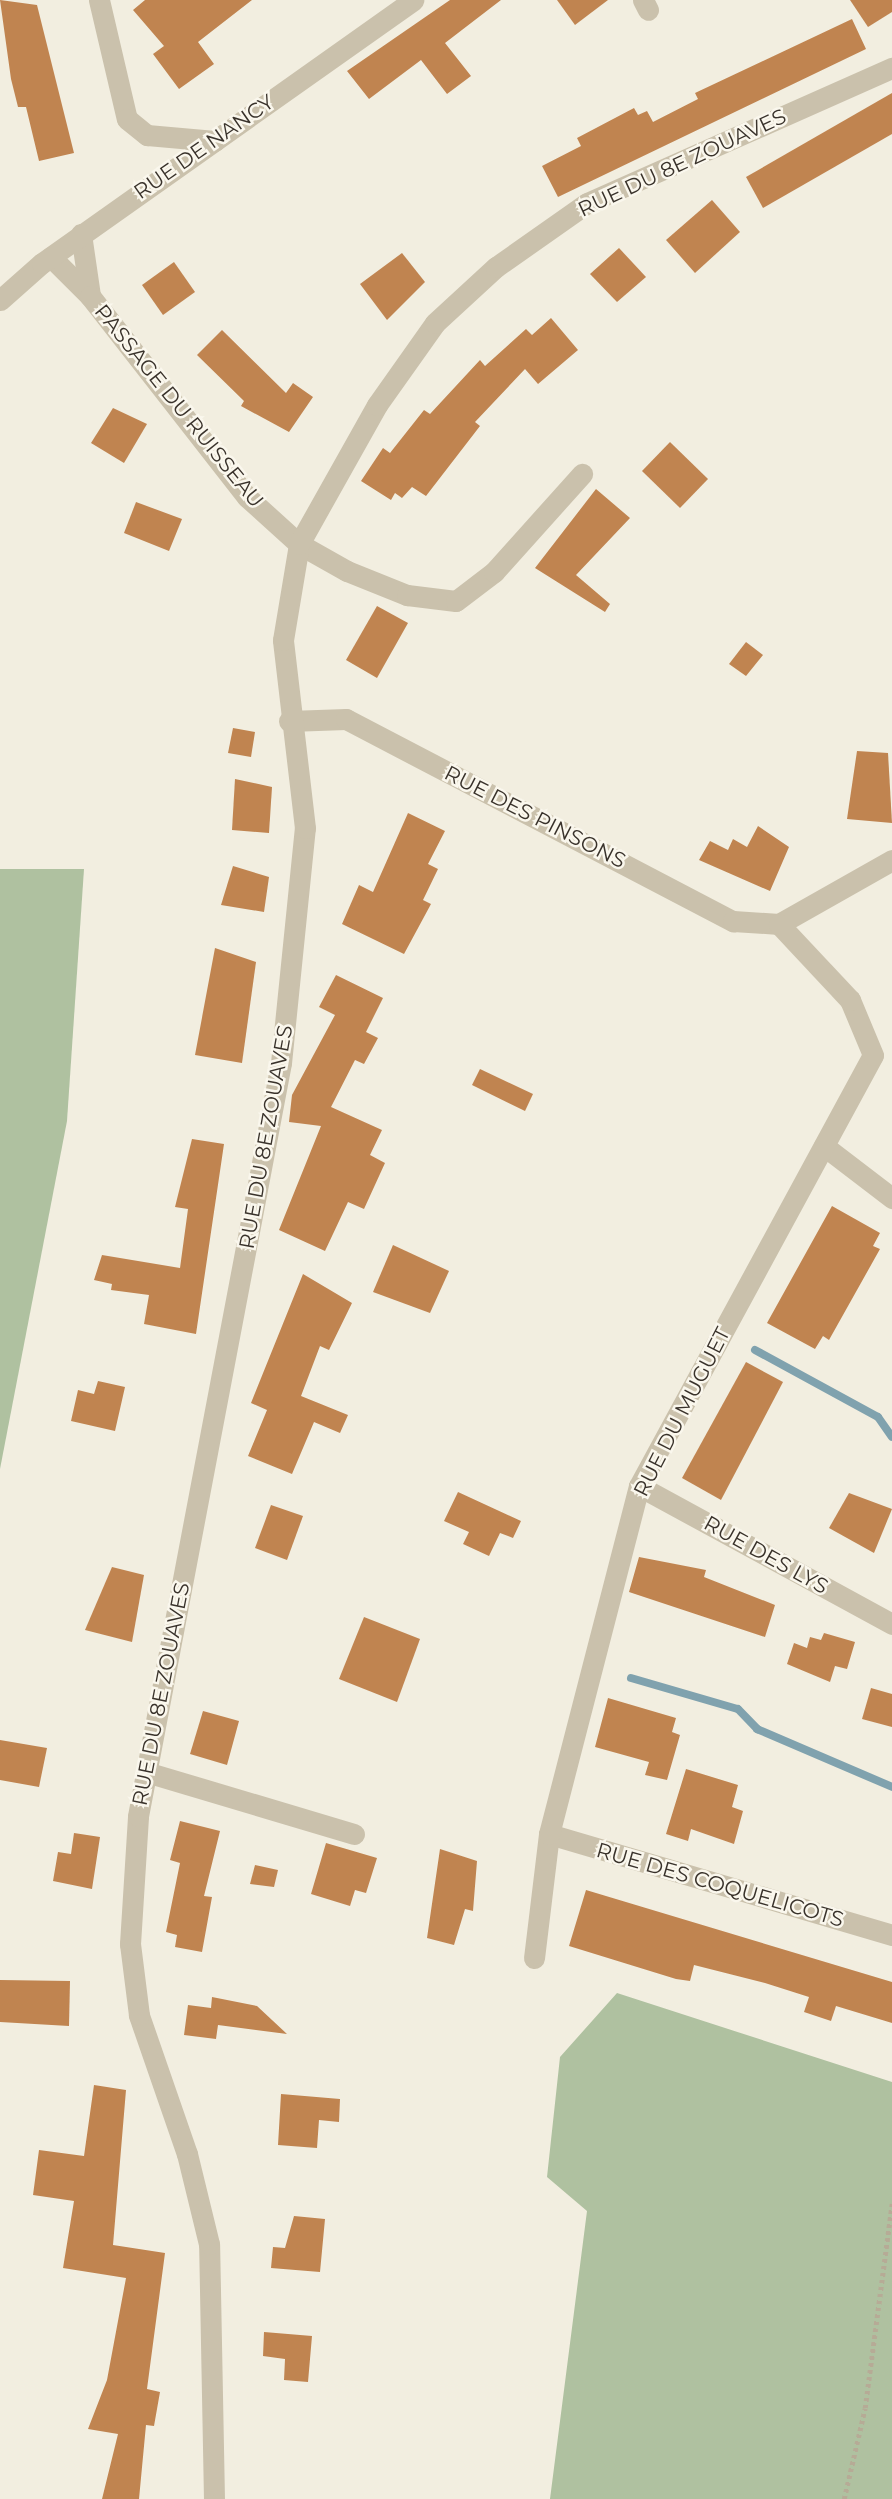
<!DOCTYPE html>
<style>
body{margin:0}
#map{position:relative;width:892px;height:2499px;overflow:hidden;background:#f2eee0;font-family:Montserrat,sans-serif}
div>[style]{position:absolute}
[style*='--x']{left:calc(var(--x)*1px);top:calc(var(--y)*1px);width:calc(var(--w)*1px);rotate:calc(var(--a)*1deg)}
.green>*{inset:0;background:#afc1a0}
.stream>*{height:8px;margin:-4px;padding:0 4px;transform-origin:4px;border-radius:4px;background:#80a2ae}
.building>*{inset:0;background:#c08450}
.path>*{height:4.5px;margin-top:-2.25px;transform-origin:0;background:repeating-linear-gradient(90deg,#b6ab96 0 3.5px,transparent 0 7px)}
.minor>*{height:21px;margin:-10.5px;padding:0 10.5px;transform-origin:10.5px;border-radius:10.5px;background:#cac1ac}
span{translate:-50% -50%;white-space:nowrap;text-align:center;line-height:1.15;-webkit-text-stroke:5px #faf7ed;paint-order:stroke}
.street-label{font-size:21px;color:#39322b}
</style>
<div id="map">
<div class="green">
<i style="clip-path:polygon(0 869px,84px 869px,67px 1121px,0 1469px)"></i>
<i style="clip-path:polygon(617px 1993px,892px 2082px,892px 2499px,550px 2499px,587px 2211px,547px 2177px,560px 2057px)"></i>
</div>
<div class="stream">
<i style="--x:755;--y:1350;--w:140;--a:28.6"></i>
<i style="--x:878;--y:1417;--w:24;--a:55"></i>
<i style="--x:631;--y:1678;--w:111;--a:16.2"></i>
<i style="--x:738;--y:1709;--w:28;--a:46"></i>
<i style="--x:757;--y:1729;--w:147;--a:23.2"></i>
</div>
<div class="building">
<i style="clip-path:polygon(0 0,37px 5px,74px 153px,39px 161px,26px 107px,18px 107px,11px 79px)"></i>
<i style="clip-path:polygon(145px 0,252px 0,198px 42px,214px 64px,179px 89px,153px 54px,164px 46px,133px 10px)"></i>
<i style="clip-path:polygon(450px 0,501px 0,445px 43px,471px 76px,447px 94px,421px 60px,369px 99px,347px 71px)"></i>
<i style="clip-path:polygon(557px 0,608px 0,575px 25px)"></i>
<i style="clip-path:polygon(850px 0,892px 0,892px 12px,868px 27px)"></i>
<i style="clip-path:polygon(852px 19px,866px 49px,558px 197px,542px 166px,581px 146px,577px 138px,634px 108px,638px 115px,647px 111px,653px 122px,698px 99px,695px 93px)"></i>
<i style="clip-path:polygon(892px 93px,892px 134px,763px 208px,746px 177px)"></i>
<i style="clip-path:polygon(712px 200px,740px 232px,695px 273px,666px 240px)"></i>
<i style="clip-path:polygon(619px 248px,646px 277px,617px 302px,590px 274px)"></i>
<i style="clip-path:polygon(402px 253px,425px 282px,387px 320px,360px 284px)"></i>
<i style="clip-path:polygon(174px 262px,195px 292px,163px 315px,142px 285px)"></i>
<i style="clip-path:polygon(551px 318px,578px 350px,538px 384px,525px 369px,475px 422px,480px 426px,426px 496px,412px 487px,402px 498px,395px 493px,391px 500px,361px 481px,383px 448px,390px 453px,424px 410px,430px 414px,480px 360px,485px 366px,526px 329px,532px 335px)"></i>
<i style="clip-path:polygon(222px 330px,286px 393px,293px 383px,313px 397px,289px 432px,241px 406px,244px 401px,197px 355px)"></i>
<i style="clip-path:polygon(113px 408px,147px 424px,124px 463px,91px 443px)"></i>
<i style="clip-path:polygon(670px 442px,708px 479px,680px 508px,642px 471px)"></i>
<i style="clip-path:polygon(596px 489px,630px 518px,576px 575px,610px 604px,605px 612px,535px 568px)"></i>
<i style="clip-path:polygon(136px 502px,182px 519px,169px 551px,124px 533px)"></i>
<i style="clip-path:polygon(377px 606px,408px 623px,377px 678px,346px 660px)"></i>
<i style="clip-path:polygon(746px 642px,763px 655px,746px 676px,729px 664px)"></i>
<i style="clip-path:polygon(233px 728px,255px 732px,251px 757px,228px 753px)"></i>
<i style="clip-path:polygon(857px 751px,888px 753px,892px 823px,847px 819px)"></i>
<i style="clip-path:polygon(235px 779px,272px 787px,269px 833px,232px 830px)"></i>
<i style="clip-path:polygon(408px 813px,445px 831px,428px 864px,438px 869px,423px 900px,431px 904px,404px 954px,342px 924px,359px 885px,373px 892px)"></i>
<i style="clip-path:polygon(758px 826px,789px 847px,770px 891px,699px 860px,710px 841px,728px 850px,733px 839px,747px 847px)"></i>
<i style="clip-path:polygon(233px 866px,269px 877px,264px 912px,221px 905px)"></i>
<i style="clip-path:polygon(215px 948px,256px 962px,242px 1063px,195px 1055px)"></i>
<i style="clip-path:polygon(336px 975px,383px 998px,366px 1032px,378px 1038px,364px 1064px,355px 1060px,331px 1107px,382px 1130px,370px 1155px,385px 1163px,364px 1209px,348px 1202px,325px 1251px,279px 1230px,321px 1126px,289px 1122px,292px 1095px,335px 1015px,319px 1007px)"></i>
<i style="clip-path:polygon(480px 1069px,533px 1094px,525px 1111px,472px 1085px)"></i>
<i style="clip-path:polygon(192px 1139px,224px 1144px,196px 1334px,144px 1324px,149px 1295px,111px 1290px,112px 1284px,94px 1280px,102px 1255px,180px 1268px,188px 1209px,175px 1207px)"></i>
<i style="clip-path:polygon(832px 1206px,880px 1233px,873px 1246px,880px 1249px,829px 1340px,823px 1336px,815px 1349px,767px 1323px)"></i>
<i style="clip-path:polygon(393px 1245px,449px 1271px,430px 1313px,373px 1292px)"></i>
<i style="clip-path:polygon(303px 1274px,352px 1303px,329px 1350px,320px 1346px,301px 1396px,348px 1415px,340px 1433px,314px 1422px,292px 1474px,248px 1456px,267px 1410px,251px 1403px)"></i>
<i style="clip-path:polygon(746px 1362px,783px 1382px,721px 1500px,682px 1478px)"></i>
<i style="clip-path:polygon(98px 1381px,125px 1387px,115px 1431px,71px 1421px,78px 1390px,94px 1394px)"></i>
<i style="clip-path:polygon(458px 1492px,521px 1521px,513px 1538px,500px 1533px,489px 1556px,463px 1544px,469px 1532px,444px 1521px)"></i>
<i style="clip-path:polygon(849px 1493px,892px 1509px,874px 1553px,829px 1528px)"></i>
<i style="clip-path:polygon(271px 1505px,303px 1516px,287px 1560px,255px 1548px)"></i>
<i style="clip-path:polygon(639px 1557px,706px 1570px,704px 1577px,775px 1605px,765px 1637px,629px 1592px)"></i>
<i style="clip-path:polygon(112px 1567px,144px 1575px,132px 1642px,85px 1630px)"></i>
<i style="clip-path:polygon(364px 1617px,420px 1639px,397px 1702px,339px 1679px)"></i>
<i style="clip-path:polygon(824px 1633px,855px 1642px,847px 1669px,835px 1666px,830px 1682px,787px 1664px,794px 1643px,807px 1648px,810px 1637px,821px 1640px)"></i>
<i style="clip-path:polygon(871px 1688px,892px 1694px,892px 1727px,862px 1719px)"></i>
<i style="clip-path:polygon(608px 1698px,676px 1718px,672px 1732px,680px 1735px,667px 1780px,645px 1775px,649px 1762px,595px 1747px)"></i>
<i style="clip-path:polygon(203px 1711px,239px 1721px,227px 1765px,190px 1754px)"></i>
<i style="clip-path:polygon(0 1740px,47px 1748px,39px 1787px,0 1780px)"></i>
<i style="clip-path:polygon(686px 1769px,738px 1785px,732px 1807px,743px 1811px,734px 1844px,691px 1829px,688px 1841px,666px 1834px)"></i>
<i style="clip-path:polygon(180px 1821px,220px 1831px,204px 1896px,212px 1897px,202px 1952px,175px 1947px,177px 1935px,166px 1932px,180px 1863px,170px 1860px)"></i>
<i style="clip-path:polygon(74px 1833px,100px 1837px,92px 1889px,53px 1881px,58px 1852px,71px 1854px)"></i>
<i style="clip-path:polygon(326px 1843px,377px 1858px,366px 1893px,355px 1890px,350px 1906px,311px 1894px)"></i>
<i style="clip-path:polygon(440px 1849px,477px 1861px,473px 1911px,465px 1909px,454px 1945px,427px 1938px)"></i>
<i style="clip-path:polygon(255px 1865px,278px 1870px,274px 1887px,250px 1884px)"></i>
<i style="clip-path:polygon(586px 1890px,892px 1982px,892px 2023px,836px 2006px,831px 2021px,804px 2012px,809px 1997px,765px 1983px,694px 1965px,690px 1981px,676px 1979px,569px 1946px)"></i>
<i style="clip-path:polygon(0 1980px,70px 1981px,69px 2026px,0 2022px)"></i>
<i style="clip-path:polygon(212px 1997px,257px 2006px,287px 2034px,218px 2025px,216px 2039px,184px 2035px,188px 2005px,211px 2008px)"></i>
<i style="clip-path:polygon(94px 2085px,126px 2090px,113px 2245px,165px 2253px,147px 2389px,160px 2392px,154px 2426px,146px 2425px,139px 2499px,102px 2499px,118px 2434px,88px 2429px,107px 2380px,126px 2278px,63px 2268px,74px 2201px,33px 2195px,39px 2150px,84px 2156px)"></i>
<i style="clip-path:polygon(281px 2094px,340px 2099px,339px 2122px,319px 2120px,317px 2148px,278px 2145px)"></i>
<i style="clip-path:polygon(294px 2216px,325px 2219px,320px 2272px,271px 2268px,273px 2247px,285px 2248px)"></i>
<i style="clip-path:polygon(264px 2332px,312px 2336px,308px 2382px,284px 2380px,285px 2359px,263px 2356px)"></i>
</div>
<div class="path">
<i style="--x:844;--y:2499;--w:93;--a:-77"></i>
<i style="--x:865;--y:2408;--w:206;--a:-82.5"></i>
</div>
<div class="minor">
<i style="--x:99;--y:0;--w:122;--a:76.8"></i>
<i style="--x:127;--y:119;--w:26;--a:39"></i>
<i style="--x:147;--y:135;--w:68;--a:5"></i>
<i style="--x:643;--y:0;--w:11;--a:63"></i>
<i style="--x:81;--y:234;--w:63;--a:81.7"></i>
<i style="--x:51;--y:257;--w:55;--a:45"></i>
<i style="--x:90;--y:296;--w:255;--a:52"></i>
<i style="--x:247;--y:497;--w:70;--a:42.1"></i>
<i style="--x:299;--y:544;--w:55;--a:29.4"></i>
<i style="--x:347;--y:571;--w:65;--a:21.8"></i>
<i style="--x:407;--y:595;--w:49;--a:7"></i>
<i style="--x:456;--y:601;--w:48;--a:-37.3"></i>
<i style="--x:494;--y:572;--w:132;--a:-48.1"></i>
<i style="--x:0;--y:300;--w:56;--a:-41.4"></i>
<i style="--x:42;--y:263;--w:455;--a:-35.3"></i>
<i style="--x:289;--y:721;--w:57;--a:-2"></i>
<i style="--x:346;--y:719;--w:437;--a:27.6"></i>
<i style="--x:733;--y:921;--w:46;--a:3.7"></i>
<i style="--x:779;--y:924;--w:130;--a:-29.5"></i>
<i style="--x:824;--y:1146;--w:86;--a:37.4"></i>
<i style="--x:639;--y:1486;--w:288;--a:28.6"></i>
<i style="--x:146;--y:1772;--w:217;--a:16.6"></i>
<i style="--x:549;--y:1834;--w:358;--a:16.4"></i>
<i style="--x:534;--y:1958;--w:125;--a:-83.1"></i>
<i style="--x:549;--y:1834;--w:359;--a:-75.5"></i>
<i style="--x:639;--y:1486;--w:490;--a:-61.5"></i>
<i style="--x:873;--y:1055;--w:60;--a:-112.7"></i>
<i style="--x:850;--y:1000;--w:104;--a:-133.1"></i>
<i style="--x:214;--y:2499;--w:255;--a:-91.1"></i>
<i style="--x:209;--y:2244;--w:93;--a:-103.7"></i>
<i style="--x:187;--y:2154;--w:147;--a:-109.1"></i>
<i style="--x:139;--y:2015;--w:72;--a:-97.2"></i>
<i style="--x:130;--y:1944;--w:128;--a:-86.4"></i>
<i style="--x:138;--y:1816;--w:766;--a:-79.25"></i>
<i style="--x:281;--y:1063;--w:236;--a:-84.2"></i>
<i style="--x:305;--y:828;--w:189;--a:-96.7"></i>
<i style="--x:283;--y:640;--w:97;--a:-80.5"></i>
<i style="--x:299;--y:544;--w:159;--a:-60.7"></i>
<i style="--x:377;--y:405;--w:100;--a:-54.7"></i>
<i style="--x:435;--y:323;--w:83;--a:-42.6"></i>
<i style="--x:496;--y:267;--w:111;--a:-35.1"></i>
<i style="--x:587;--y:203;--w:334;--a:-23.9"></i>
</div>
<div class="street-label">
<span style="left:204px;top:147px;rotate:-35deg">RUE DE NANCY</span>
<span style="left:682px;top:163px;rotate:-25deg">RUE DU 8E ZOUAVES</span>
<span style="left:179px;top:406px;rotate:51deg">PASSAGE DU RUISSEAU</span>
<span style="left:535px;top:817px;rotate:27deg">RUE DES PINSONS</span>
<span style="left:266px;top:1137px;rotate:-80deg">RUE DU 8E ZOUAVES</span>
<span style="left:682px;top:1412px;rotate:-63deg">RUE DU MUGUET</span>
<span style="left:766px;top:1555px;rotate:29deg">RUE DES LYS</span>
<span style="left:161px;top:1694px;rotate:-79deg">RUE DU 8E ZOUAVES</span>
<span style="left:720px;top:1885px;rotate:16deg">RUE DES COQUELICOTS</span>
</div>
</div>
